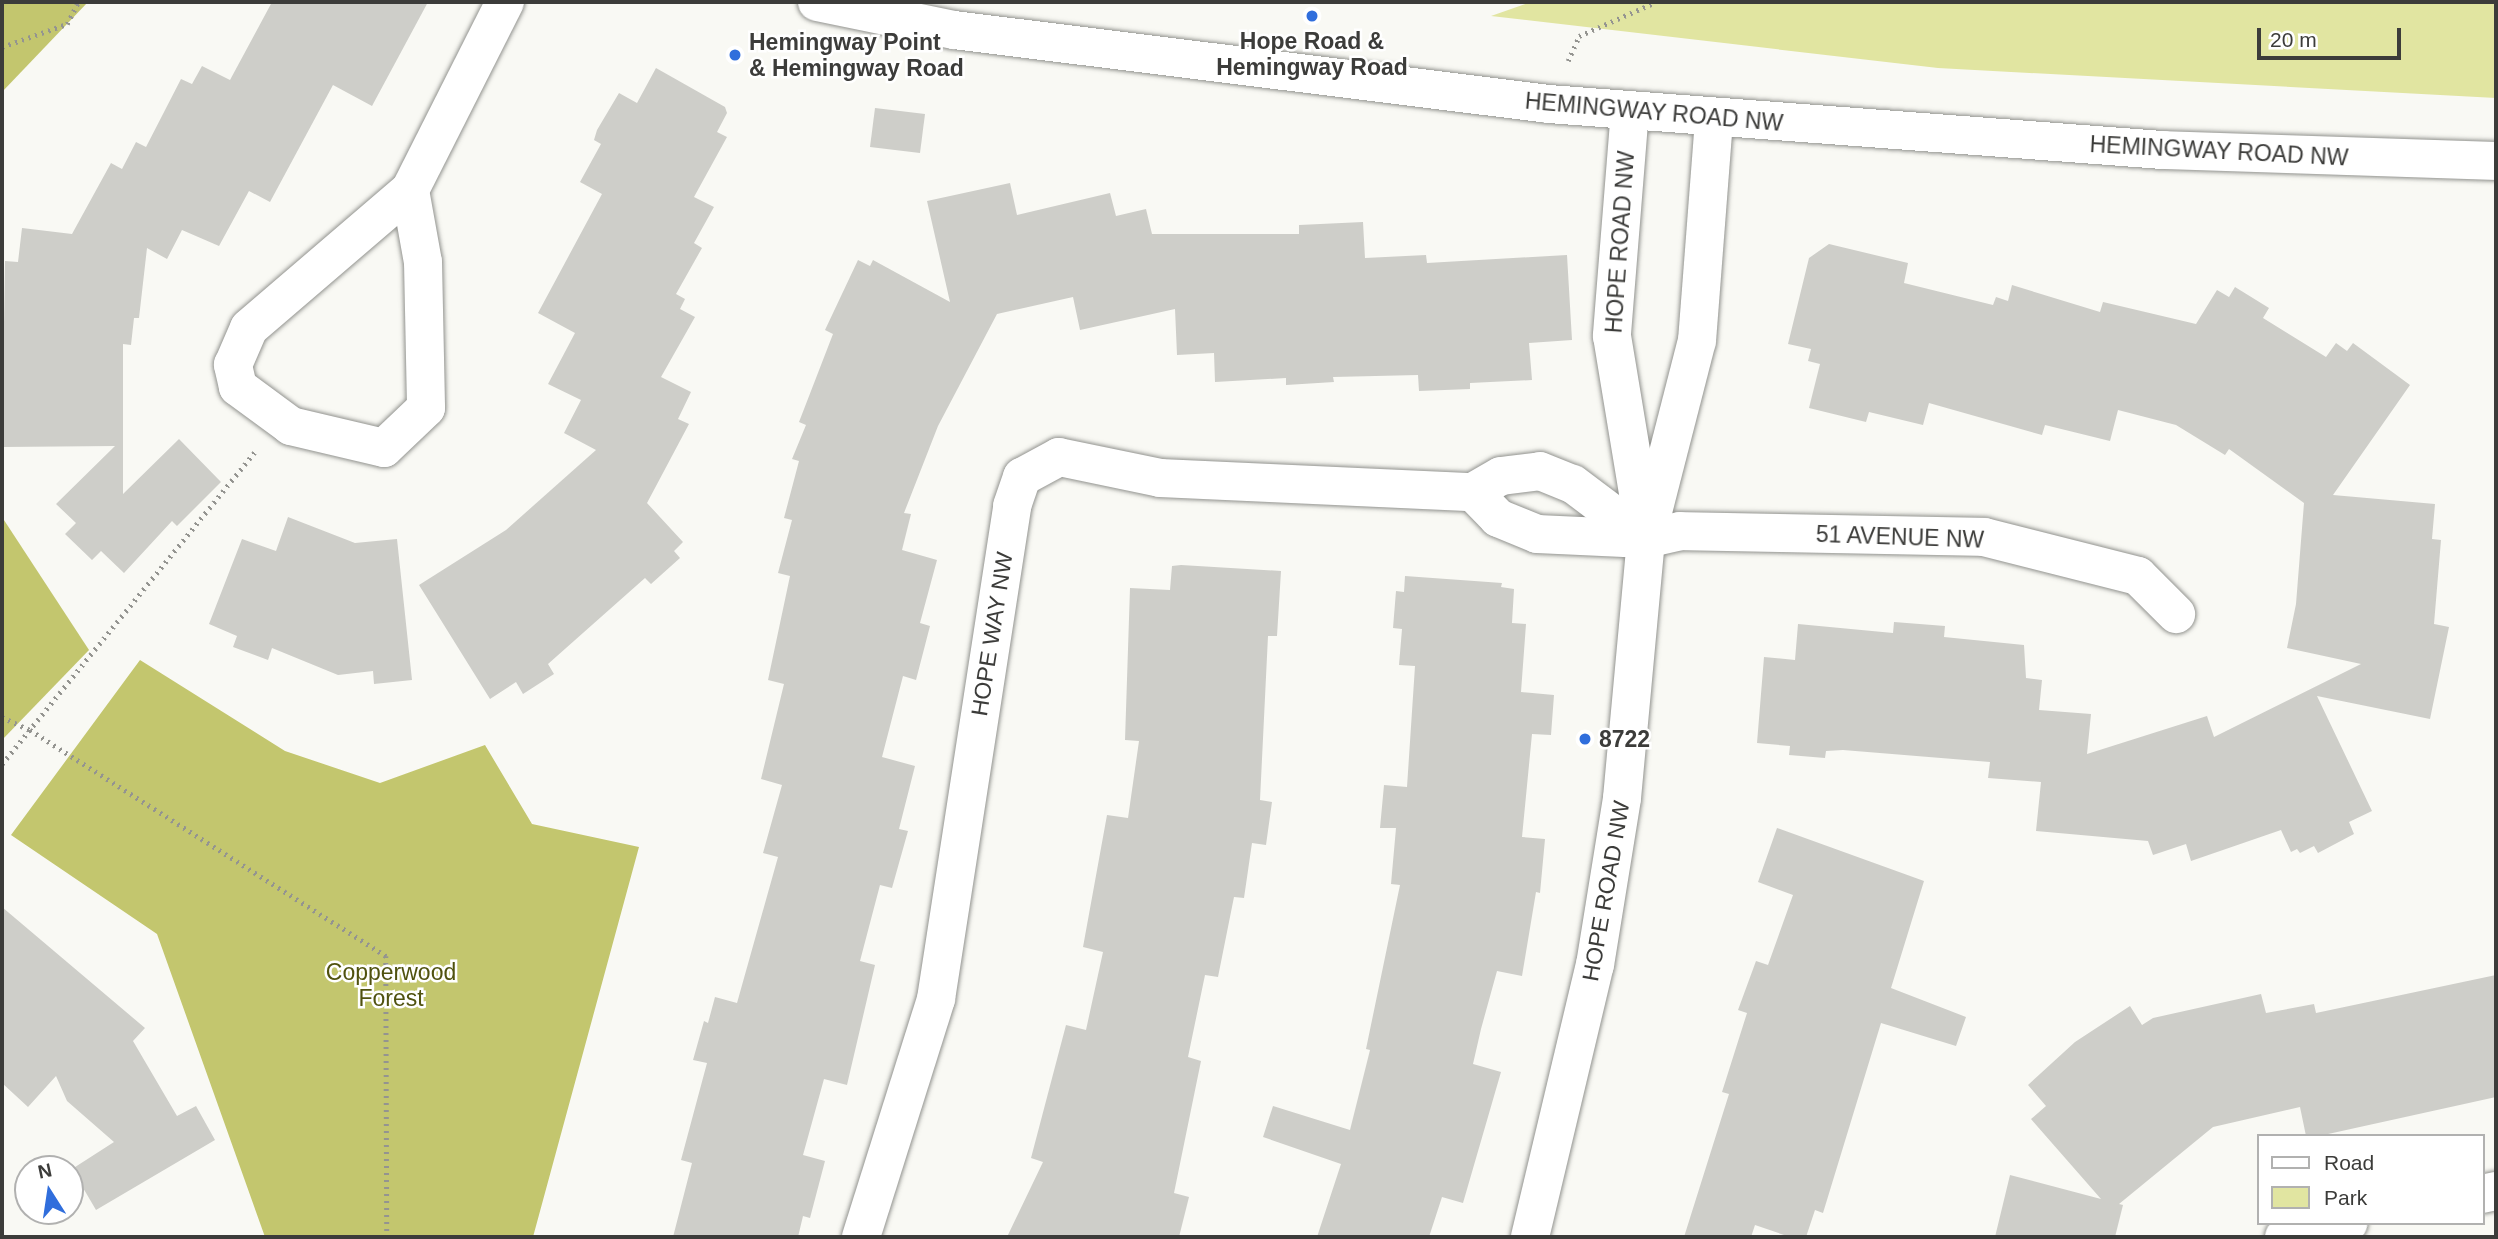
<!DOCTYPE html>
<style>
body{margin:0}
#map{position:relative;width:2498px;height:1239px;overflow:hidden;background:#f9f9f4;font-family:Arial,sans-serif}
div>[style]{position:absolute}
[style*='--x']{left:calc(var(--x)*1px);top:calc(var(--y)*1px);width:calc(var(--w)*1px);rotate:calc(var(--a)*1deg)}
.green>*{inset:0;background:#e1e5a1}
.forest>*{inset:0;background:#c3c66e}
.building>*{inset:0;background:#cecec9}
.path>*{height:4.5px;margin-top:-2.25px;transform-origin:0;background:repeating-linear-gradient(90deg,#949490 0 2px,transparent 0 7px)}
.roads{filter:drop-shadow(0 0 2px #92938f) drop-shadow(0 0 2px #92938f)}
.street>*{height:38px;margin:-19px;padding:0 19px;transform-origin:19px;border-radius:19px;background:#fff}
.secondary>*{height:38px;margin:-19px;padding:0 19px;transform-origin:19px;border-radius:19px;background:#fff}
.dots>*{width:19px;height:19px;translate:-50% -50%;box-sizing:border-box;border:4px solid #fff;border-radius:50%}
span{translate:-50% -50%;white-space:nowrap;text-align:center;line-height:1.15;-webkit-text-stroke:5px #fff;paint-order:stroke}
.poi-label{font-size:23px;color:#3c3c3a;font-weight:700}
.left{translate:0 -50%;text-align:left}
.street-label{font-size:23px;color:#3c3c3a}
.park-label{font-size:23px;color:#50520f}
.frame{position:absolute;inset:0;border:4px solid #3c3c3a;pointer-events:none}
.legend{position:absolute;left:2257px;top:1134px;width:228px;height:91px;box-sizing:border-box;background:#fff;border:2px solid #b1b1b0;margin:0;padding:9px 12px;list-style:none;font-size:21px;color:#3c3c3a}
.legend li{display:flex;align-items:center;gap:14px;height:35px}
.legend b{width:35px;border:2px solid #b1b1b0}
.north{position:absolute;left:14px;top:1155px;width:70px;height:70px;box-sizing:border-box;background:#fff;border:2px solid #b1b1b0;border-radius:50%;rotate:348deg;font-size:19px;font-weight:700;line-height:28px;text-align:center;color:#3c3c3a}
.north::after{content:'';display:block;margin:auto;width:24px;height:32px;background:#306edc;clip-path:polygon(50% 0,100% 100%,50% 72%,0 100%)}
.scale{position:absolute;left:2257px;top:28px;width:144px;height:32px;box-sizing:border-box;border:4px solid #3c3c3a;border-top:0;padding-left:9px;font-size:21px;line-height:24px;white-space:nowrap;color:#3c3c3a;-webkit-text-stroke:5px #fff;paint-order:stroke}
</style>
<div id="map">
<div class="green">
<i style="clip-path:polygon(1531px 2px,2496px 2px,2496px 98px,1938px 68px,1491px 16px)"></i>
</div>
<div class="forest">
<i style="clip-path:polygon(2px 2px,88px 2px,2px 92px)"></i>
<i style="clip-path:polygon(2px 517px,89px 650px,2px 740px)"></i>
<i style="clip-path:polygon(140px 660px,285px 751px,380px 783px,485px 745px,532px 824px,639px 847px,533px 1237px,265px 1237px,157px 934px,11px 835px)"></i>
</div>
<div class="building">
<i style="clip-path:polygon(272px 2px,428px 2px,372px 106px,333px 85px,270px 202px,249px 191px,219px 246px,182px 230px,167px 259px,147px 248px,139px 318px,134px 318px,131px 345px,123px 344px,123px 494px,179px 439px,221px 482px,177px 526px,172px 521px,124px 573px,101px 551px,92px 560px,65px 534px,76px 523px,56px 504px,115px 446px,2px 447px,5px 261px,18px 262px,22px 228px,72px 234px,111px 163px,122px 169px,136px 142px,146px 147px,181px 79px,192px 84px,202px 66px,230px 80px)"></i>
<i style="clip-path:polygon(656px 68px,725px 107px,727px 113px,717px 132px,727px 137px,694px 197px,714px 207px,694px 243px,702px 248px,676px 294px,685px 299px,680px 309px,695px 317px,661px 377px,691px 392px,678px 419px,689px 424px,647px 503px,683px 542px,674px 551px,680px 558px,651px 584px,645px 578px,548px 664px,554px 674px,523px 694px,516px 682px,490px 699px,419px 585px,506px 530px,596px 450px,564px 433px,581px 400px,548px 384px,575px 333px,538px 313px,602px 194px,580px 182px,601px 144px,594px 140px,597px 130px,619px 93px,637px 103px)"></i>
<i style="clip-path:polygon(875px 108px,925px 114px,920px 153px,870px 147px)"></i>
<i style="clip-path:polygon(1010px 183px,1017px 215px,1110px 193px,1116px 216px,1146px 209px,1152px 234px,1299px 234px,1299px 225px,1363px 222px,1365px 258px,1426px 255px,1427px 263px,1567px 255px,1572px 340px,1529px 343px,1532px 380px,1470px 383px,1470px 389px,1419px 391px,1418px 375px,1333px 377px,1334px 382px,1286px 385px,1286px 378px,1215px 382px,1214px 353px,1177px 355px,1175px 309px,1080px 330px,1073px 297px,997px 314px,938px 426px,904px 513px,911px 514px,902px 550px,937px 560px,920px 623px,930px 626px,916px 680px,903px 676px,882px 757px,915px 766px,899px 829px,908px 831px,892px 888px,880px 885px,860px 961px,875px 965px,847px 1085px,824px 1079px,803px 1155px,825px 1161px,810px 1218px,803px 1216px,798px 1237px,673px 1237px,692px 1163px,681px 1160px,707px 1063px,693px 1060px,704px 1021px,708px 1023px,715px 997px,737px 1003px,778px 857px,763px 853px,782px 785px,761px 779px,784px 684px,768px 680px,790px 576px,778px 573px,792px 520px,784px 518px,799px 461px,792px 459px,806px 425px,799px 422px,833px 334px,825px 330px,858px 260px,870px 266px,873px 260px,950px 302px,927px 201px)"></i>
<i style="clip-path:polygon(1829px 244px,1908px 263px,1904px 283px,1993px 305px,1996px 297px,2008px 301px,2012px 285px,2100px 312px,2103px 302px,2196px 324px,2217px 290px,2229px 297px,2235px 287px,2269px 308px,2263px 318px,2326px 357px,2336px 343px,2347px 351px,2353px 343px,2410px 385px,2333px 495px,2435px 504px,2432px 539px,2441px 540px,2434px 624px,2449px 627px,2430px 719px,2317px 696px,2372px 811px,2349px 822px,2354px 834px,2318px 853px,2314px 846px,2300px 853px,2297px 849px,2291px 852px,2281px 830px,2191px 861px,2186px 844px,2153px 855px,2148px 841px,2036px 831px,2041px 782px,1988px 778px,1990px 762px,1843px 750px,1826px 751px,1825px 758px,1789px 755px,1790px 746px,1757px 743px,1764px 657px,1795px 660px,1798px 624px,1893px 633px,1894px 622px,1945px 626px,1944px 637px,2024px 645px,2026px 678px,2042px 680px,2039px 710px,2091px 714px,2087px 754px,2207px 716px,2214px 737px,2361px 664px,2287px 648px,2296px 604px,2304px 503px,2229px 449px,2225px 455px,2176px 425px,2118px 410px,2110px 441px,2045px 425px,2042px 435px,1929px 403px,1923px 425px,1869px 412px,1866px 422px,1809px 408px,1820px 364px,1808px 361px,1811px 349px,1788px 344px,1809px 258px)"></i>
<i style="clip-path:polygon(288px 517px,355px 543px,397px 539px,412px 680px,374px 684px,373px 671px,338px 675px,272px 648px,268px 660px,233px 647px,237px 636px,209px 624px,242px 539px,276px 551px)"></i>
<i style="clip-path:polygon(1181px 565px,1281px 571px,1277px 636px,1268px 636px,1260px 800px,1272px 802px,1266px 845px,1252px 843px,1244px 898px,1234px 897px,1218px 977px,1205px 975px,1188px 1057px,1201px 1061px,1174px 1193px,1189px 1197px,1179px 1237px,1007px 1237px,1043px 1162px,1031px 1158px,1066px 1025px,1086px 1030px,1103px 952px,1083px 947px,1107px 815px,1128px 818px,1139px 741px,1125px 740px,1130px 588px,1170px 590px,1172px 566px)"></i>
<i style="clip-path:polygon(1405px 576px,1502px 583px,1501px 587px,1514px 589px,1512px 623px,1526px 624px,1521px 692px,1554px 695px,1551px 735px,1532px 734px,1522px 837px,1545px 839px,1540px 893px,1536px 892px,1522px 976px,1497px 971px,1481px 1029px,1473px 1064px,1501px 1072px,1463px 1203px,1442px 1197px,1429px 1237px,1317px 1237px,1341px 1164px,1263px 1137px,1273px 1106px,1350px 1130px,1370px 1050px,1366px 1049px,1400px 885px,1391px 884px,1396px 828px,1380px 828px,1384px 785px,1407px 787px,1415px 666px,1399px 665px,1402px 629px,1393px 628px,1396px 591px,1404px 592px)"></i>
<i style="clip-path:polygon(1777px 828px,1924px 881px,1891px 988px,1966px 1017px,1956px 1046px,1881px 1023px,1823px 1213px,1815px 1210px,1806px 1237px,1790px 1237px,1755px 1225px,1751px 1237px,1684px 1237px,1729px 1094px,1722px 1092px,1747px 1013px,1738px 1010px,1756px 961px,1768px 965px,1793px 895px,1758px 882px)"></i>
<i style="clip-path:polygon(2px 907px,145px 1028px,133px 1041px,177px 1116px,196px 1106px,215px 1140px,96px 1210px,72px 1169px,114px 1142px,67px 1101px,56px 1076px,28px 1107px,2px 1083px)"></i>
<i style="clip-path:polygon(2496px 975px,2496px 1097px,2319px 1136px,2306px 1136px,2300px 1107px,2213px 1127px,2119px 1204px,2123px 1205px,2115px 1237px,1995px 1237px,2010px 1175px,2101px 1199px,2031px 1119px,2046px 1106px,2028px 1085px,2075px 1042px,2130px 1006px,2142px 1025px,2153px 1018px,2261px 994px,2266px 1013px,2314px 1004px,2316px 1013px)"></i>
</div>
<div class="path">
<i style="--x:2;--y:47;--w:69;--a:-19.5"></i>
<i style="--x:67;--y:24;--w:25;--a:-63"></i>
<i style="--x:1568;--y:61;--w:27;--a:-66"></i>
<i style="--x:1579;--y:36;--w:84;--a:-23.8"></i>
<i style="--x:2;--y:717;--w:31;--a:25"></i>
<i style="--x:30;--y:730;--w:422;--a:32.4"></i>
<i style="--x:386;--y:956;--w:281;--a:89.8"></i>
<i style="--x:2;--y:764;--w:402;--a:-51"></i>
</div>
<div class="roads">
<div class="street">
<i style="--x:410;--y:190;--w:73;--a:79.8"></i>
<i style="--x:423;--y:262;--w:146;--a:88.8"></i>
<i style="--x:426;--y:408;--w:58;--a:136.4"></i>
<i style="--x:384;--y:448;--w:96;--a:-166.7"></i>
<i style="--x:291;--y:426;--w:66;--a:-143.7"></i>
<i style="--x:238;--y:387;--w:23;--a:-103"></i>
<i style="--x:233;--y:365;--w:40;--a:-66.6"></i>
<i style="--x:249;--y:328;--w:212;--a:-40.6"></i>
<i style="--x:410;--y:190;--w:211;--a:-63.2"></i>
<i style="--x:1473;--y:492;--w:36;--a:46"></i>
<i style="--x:1498;--y:518;--w:42;--a:22.3"></i>
<i style="--x:1537;--y:534;--w:109;--a:2.6"></i>
<i style="--x:1646;--y:539;--w:35;--a:-13"></i>
<i style="--x:1680;--y:531;--w:304;--a:1.1"></i>
<i style="--x:1984;--y:537;--w:159;--a:14.2"></i>
<i style="--x:2138;--y:576;--w:54;--a:45"></i>
<i style="--x:2482;--y:1194;--w:14;--a:-12"></i>
<i style="--x:861;--y:1237;--w:250;--a:-72.5"></i>
<i style="--x:936;--y:999;--w:499;--a:-81.2"></i>
<i style="--x:1012;--y:506;--w:31;--a:-71"></i>
<i style="--x:1022;--y:477;--w:42;--a:-28.4"></i>
<i style="--x:1059;--y:457;--w:103;--a:11.7"></i>
<i style="--x:1160;--y:478;--w:313;--a:2.6"></i>
<i style="--x:1473;--y:492;--w:32;--a:-30"></i>
<i style="--x:1501;--y:476;--w:39;--a:-7"></i>
<i style="--x:1540;--y:471;--w:35;--a:22"></i>
<i style="--x:1573;--y:484;--w:91;--a:37"></i>
<i style="--x:2284;--y:1237;--w:66;--a:-12.3"></i>
</div>
<div class="secondary">
<i style="--x:817;--y:2;--w:140;--a:11.6"></i>
<i style="--x:954;--y:30;--w:600;--a:7.09"></i>
<i style="--x:1549;--y:104;--w:615;--a:4.29"></i>
<i style="--x:2162;--y:150;--w:334;--a:1.9"></i>
<i style="--x:1630;--y:110;--w:227;--a:94.6"></i>
<i style="--x:1612;--y:336;--w:190;--a:80.6"></i>
<i style="--x:1530;--y:1237;--w:280;--a:-76.6"></i>
<i style="--x:1595;--y:965;--w:169;--a:-80.8"></i>
<i style="--x:1622;--y:798;--w:260;--a:-84.7"></i>
<i style="--x:1646;--y:539;--w:204;--a:-75.6"></i>
<i style="--x:1697;--y:341;--w:223;--a:-85.6"></i>
</div>
</div>
<div class="dots">
<i style="left:1312px;top:16px;background:#306edc"></i>
<i style="left:735px;top:55px;background:#306edc"></i>
<i style="left:1585px;top:739px;background:#306edc"></i>
</div>
<div class="poi-label">
<span style="left:1312px;top:54px">Hope Road &amp;<br>Hemingway Road</span>
<span class="left" style="left:749px;top:55px">Hemingway Point<br>&amp; Hemingway Road</span>
<span class="left" style="left:1599px;top:739px">8722</span>
</div>
<div class="street-label">
<span style="left:1654px;top:112px;rotate:5deg">HEMINGWAY ROAD NW</span>
<span style="left:2219px;top:151px;rotate:3deg">HEMINGWAY ROAD NW</span>
<span style="left:1620px;top:242px;rotate:-86deg">HOPE ROAD NW</span>
<span style="left:1900px;top:537px;rotate:2deg">51 AVENUE NW</span>
<span style="left:992px;top:634px;rotate:-81deg">HOPE WAY NW</span>
<span style="left:1606px;top:891px;rotate:-80deg">HOPE ROAD NW</span>
</div>
<div class="park-label">
<span style="left:391px;top:985px">Copperwood<br>Forest</span>
</div>
<div class="frame"></div>
<ul class="legend">
<li><b style="height:9px;background:#fff"></b>Road</li>
<li><b style="height:19px;background:#e1e5a1"></b>Park</li>
</ul>
<div class="north">N</div>
<div class="scale">20 m</div>
</div>
